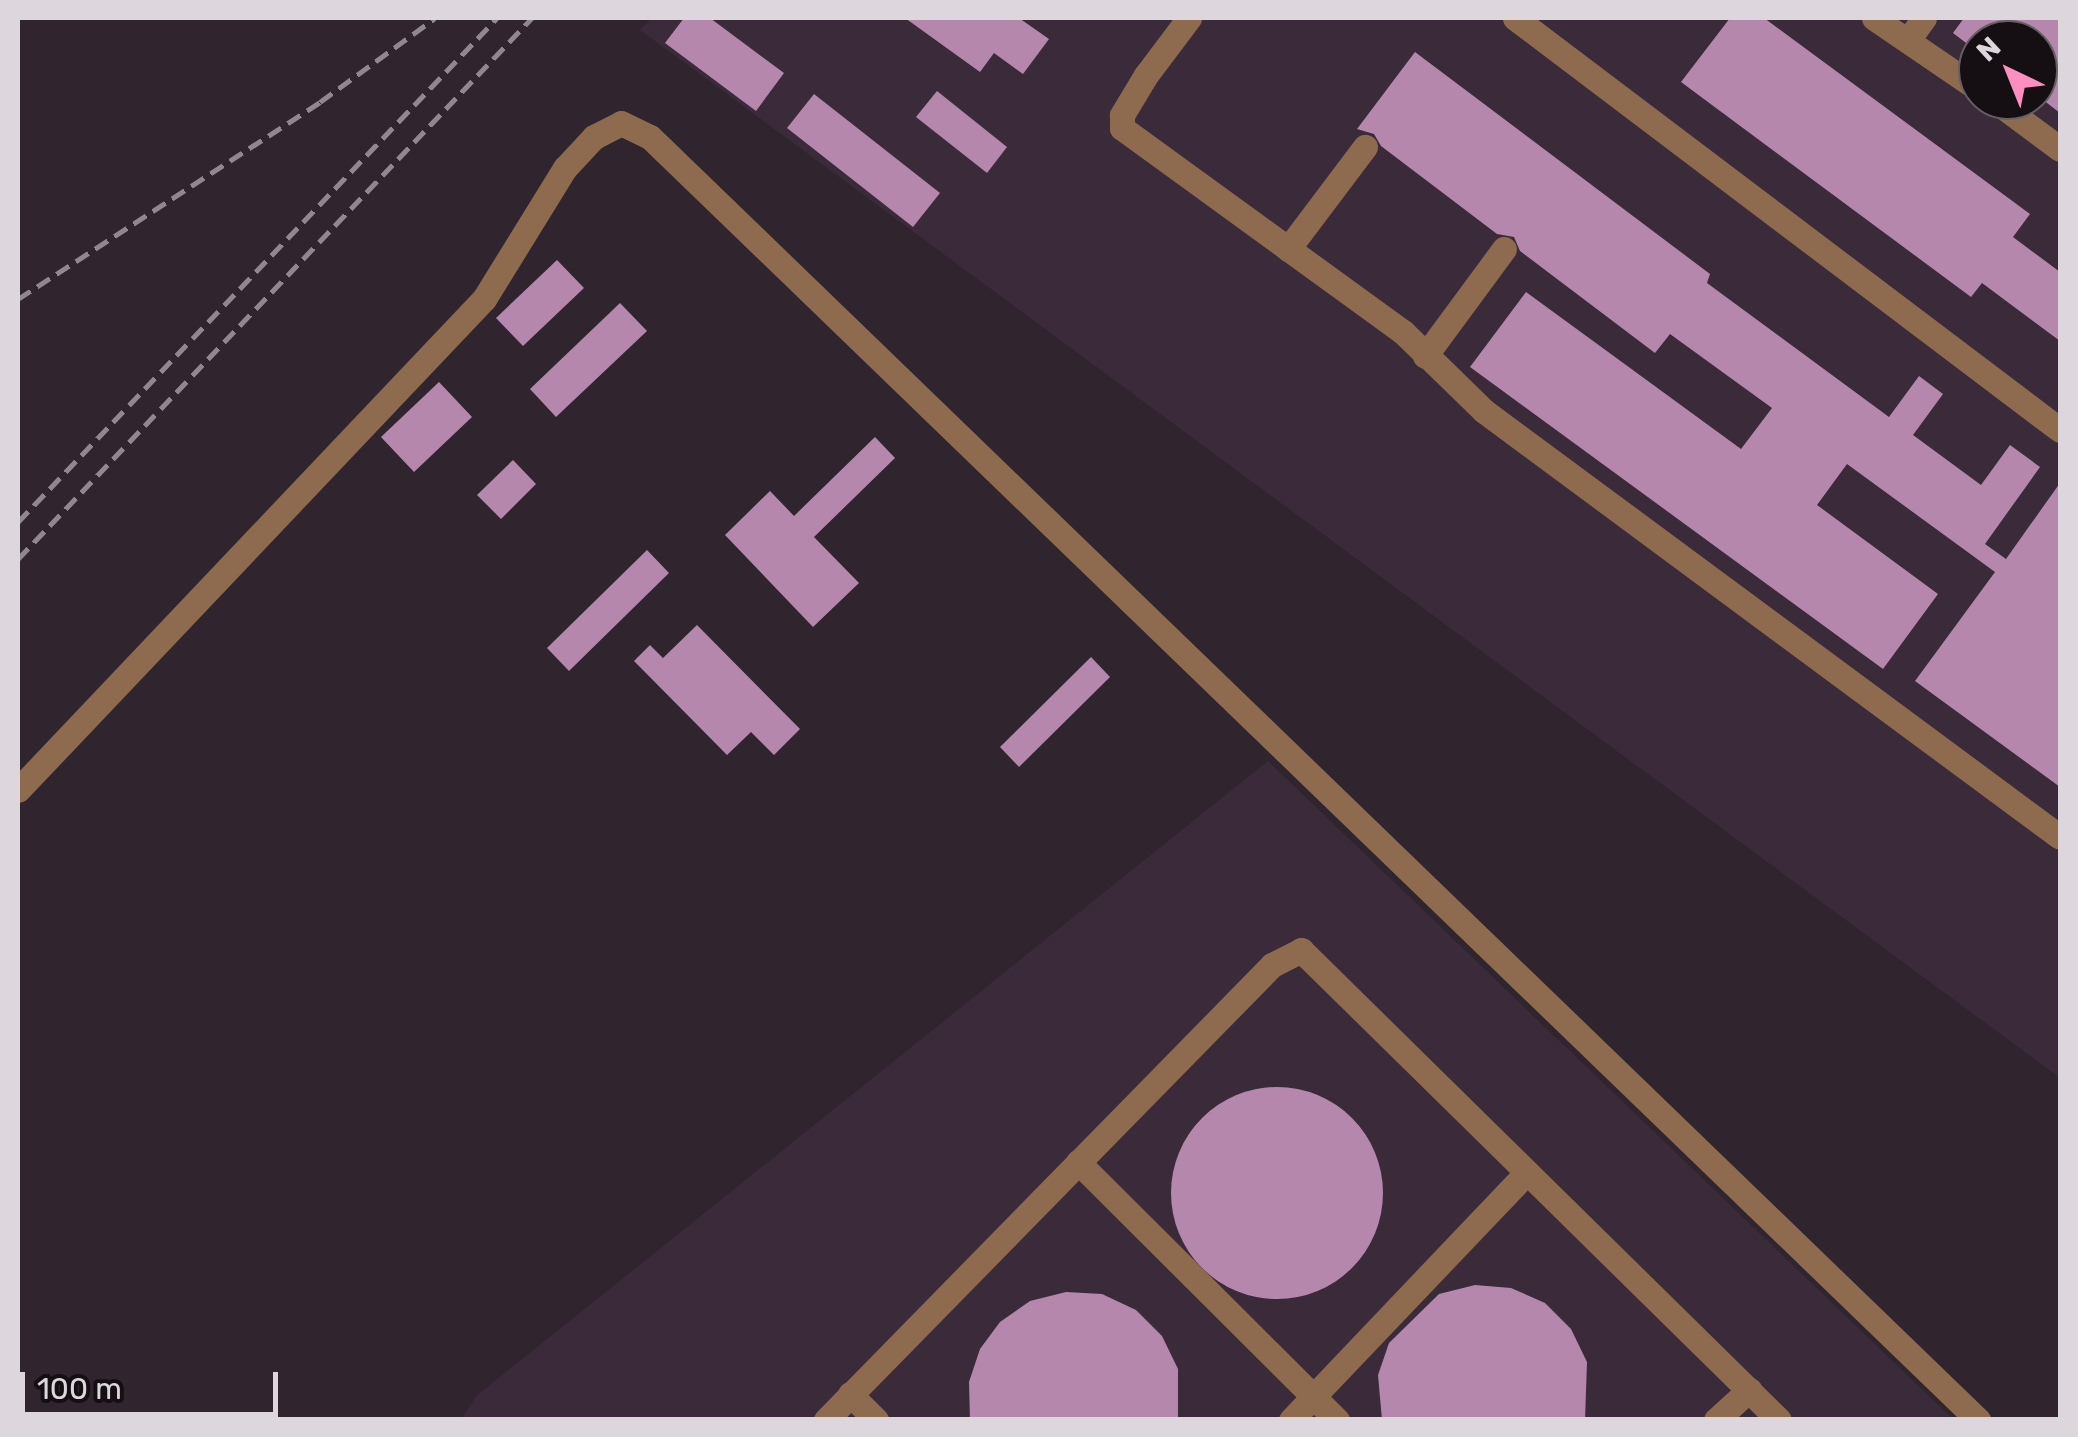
<!DOCTYPE html>
<style>
body{margin:0}
#map{position:relative;width:2078px;height:1437px;overflow:hidden;background:#30242f;font-family:Rubik,sans-serif}
div>[style]{position:absolute}
[style*='--x']{left:calc(var(--x)*1px);top:calc(var(--y)*1px);width:calc(var(--w)*1px);rotate:calc(var(--a)*1deg)}
.built>*{inset:0;background:#3b2a3a}
.building>*{inset:0;background:#b687ad}
.round{border-radius:50%}
.minor>*{height:25px;margin:-12.5px;padding:0 12.5px;transform-origin:12.5px;border-radius:12.5px;background:#8e6a4e}
.rail>*{height:5px;margin-top:-2.5px;transform-origin:0;background:repeating-linear-gradient(90deg,#918790 0 15px,transparent 0 23px)}
span{translate:-50% -50%;white-space:nowrap;text-align:center;line-height:1.15;-webkit-text-stroke:10px #150f14;paint-order:stroke}
.frame{position:absolute;inset:0;border:20px solid #ded6dd;pointer-events:none}
.north{position:absolute;left:1958px;top:20px;width:100px;height:100px;box-sizing:border-box;background:#150f14;border:2px solid #655f64;border-radius:50%;rotate:317deg;font-size:28px;font-weight:700;line-height:40px;text-align:center;color:#ded6dd}
.north::after{content:'';display:block;margin:auto;width:35px;height:45px;background:#fd8ec0;clip-path:polygon(50% 0,100% 100%,50% 72%,0 100%)}
.scale{position:absolute;left:20px;top:1372px;width:258px;height:45px;box-sizing:border-box;border:5px solid #ded6dd;border-top:0;padding-left:12px;font-size:30px;line-height:35px;white-space:nowrap;color:#ded6dd;-webkit-text-stroke:8px #150f14;paint-order:stroke}
</style>
<div id="map">
<div class="built">
<i style="clip-path:polygon(evenodd,652px 18px,2060px 18px,2060px 1078px,640px 30px,652px 18px,1978px 40px,2038px 40px,2038px 100px,1978px 100px,1978px 40px)"></i>
<i style="clip-path:polygon(1268px 761px,1953px 1419px,461px 1420px,476px 1396px)"></i>
</div>
<div class="building">
<i style="clip-path:polygon(684px 18px,710px 18px,784px 73px,756px 111px,665px 43px)"></i>
<i style="clip-path:polygon(905px 18px,1019px 18px,1049px 39px,1023px 74px,994px 53px,980px 72px)"></i>
<i style="clip-path:polygon(1730px 18px,1764px 18px,2030px 214px,2013px 237px,2060px 272px,2060px 341px,1982px 283px,1971px 297px,1681px 82px)"></i>
<i style="clip-path:polygon(1964px 18px,2060px 18px,2060px 113px,2038px 96px,2038px 40px,1978px 40px,1978px 52px,1953px 33px)"></i>
<i style="clip-path:polygon(1415px 52px,1710px 274px,1707px 283px,1889px 417px,1919px 376px,1943px 394px,1913px 435px,1981px 485px,2010px 445px,2040px 467px,1985px 544px,2006px 559px,2060px 483px,2060px 787px,1915px 681px,1995px 572px,1847px 464px,1817px 505px,1938px 594px,1883px 669px,1470px 367px,1526px 292px,1741px 449px,1772px 408px,1670px 334px,1655px 353px,1520px 251px,1514px 237px,1497px 234px,1381px 146px,1374px 134px,1357px 129px)"></i>
<i style="clip-path:polygon(937px 91px,1007px 147px,987px 173px,916px 117px)"></i>
<i style="clip-path:polygon(814px 94px,940px 193px,913px 227px,787px 128px)"></i>
<i style="clip-path:polygon(557px 260px,584px 288px,523px 346px,496px 318px)"></i>
<i style="clip-path:polygon(620px 303px,647px 331px,556px 417px,530px 389px)"></i>
<i style="clip-path:polygon(439px 382px,472px 417px,414px 472px,381px 437px)"></i>
<i style="clip-path:polygon(875px 437px,895px 458px,814px 537px,859px 583px,813px 627px,725px 535px,770px 491px,794px 516px)"></i>
<i style="clip-path:polygon(513px 460px,536px 484px,501px 519px,477px 495px)"></i>
<i style="clip-path:polygon(647px 550px,669px 573px,569px 671px,547px 648px)"></i>
<i style="clip-path:polygon(697px 625px,800px 729px,774px 755px,751px 732px,727px 755px,634px 661px,650px 645px,663px 658px)"></i>
<i style="clip-path:polygon(1091px 657px,1110px 677px,1019px 767px,1000px 747px)"></i>
<i class="round" style="left:1171px;top:1087px;width:212px;height:212px"></i>
<i style="clip-path:polygon(1475px 1285px,1511px 1288px,1545px 1303px,1571px 1329px,1587px 1362px,1585px 1420px,1382px 1420px,1378px 1375px,1389px 1343px,1439px 1294px)"></i>
<i style="clip-path:polygon(1066px 1292px,1102px 1294px,1136px 1310px,1162px 1336px,1178px 1369px,1178px 1420px,970px 1420px,969px 1382px,980px 1349px,1000px 1322px,1030px 1301px)"></i>
</div>
<div class="minor">
<i style="--x:1189;--y:18;--w:71;--a:127"></i>
<i style="--x:1146;--y:75;--w:47;--a:121"></i>
<i style="--x:1122;--y:115;--w:13;--a:90"></i>
<i style="--x:1122;--y:128;--w:347;--a:36"></i>
<i style="--x:1403;--y:332;--w:113;--a:44.3"></i>
<i style="--x:1484;--y:411;--w:716;--a:36.49"></i>
<i style="--x:1515;--y:18;--w:683;--a:37.09"></i>
<i style="--x:1874;--y:18;--w:126;--a:34.3"></i>
<i style="--x:1908;--y:40;--w:27;--a:-54"></i>
<i style="--x:1994;--y:100;--w:82;--a:36.6"></i>
<i style="--x:1288;--y:249;--w:128;--a:-53"></i>
<i style="--x:1425;--y:356;--w:133;--a:-53.6"></i>
<i style="--x:18;--y:790;--w:677;--a:-46.5"></i>
<i style="--x:484;--y:299;--w:154;--a:-58.3"></i>
<i style="--x:565;--y:168;--w:42;--a:-46.9"></i>
<i style="--x:594;--y:137;--w:30;--a:-27"></i>
<i style="--x:621;--y:123;--w:32;--a:26"></i>
<i style="--x:650;--y:137;--w:1847;--a:44.01"></i>
<i style="--x:1078;--y:1162;--w:366;--a:44.9"></i>
<i style="--x:850;--y:1394;--w:37;--a:45"></i>
<i style="--x:826;--y:1420;--w:637;--a:-45.57"></i>
<i style="--x:1272;--y:965;--w:33;--a:-27"></i>
<i style="--x:1301;--y:950;--w:670;--a:44.52"></i>
<i style="--x:1291;--y:1420;--w:342;--a:-46.4"></i>
<i style="--x:1716;--y:1420;--w:45;--a:-42.3"></i>
</div>
<div class="rail">
<i style="--x:18;--y:299;--w:361;--a:-33.1"></i>
<i style="--x:320;--y:102;--w:142;--a:-36.1"></i>
<i style="--x:18;--y:522;--w:695;--a:-46.46"></i>
<i style="--x:18;--y:559;--w:746;--a:-46.47"></i>
</div>
<div class="frame"></div>
<div class="north">N</div>
<div class="scale">100 m</div>
</div>
